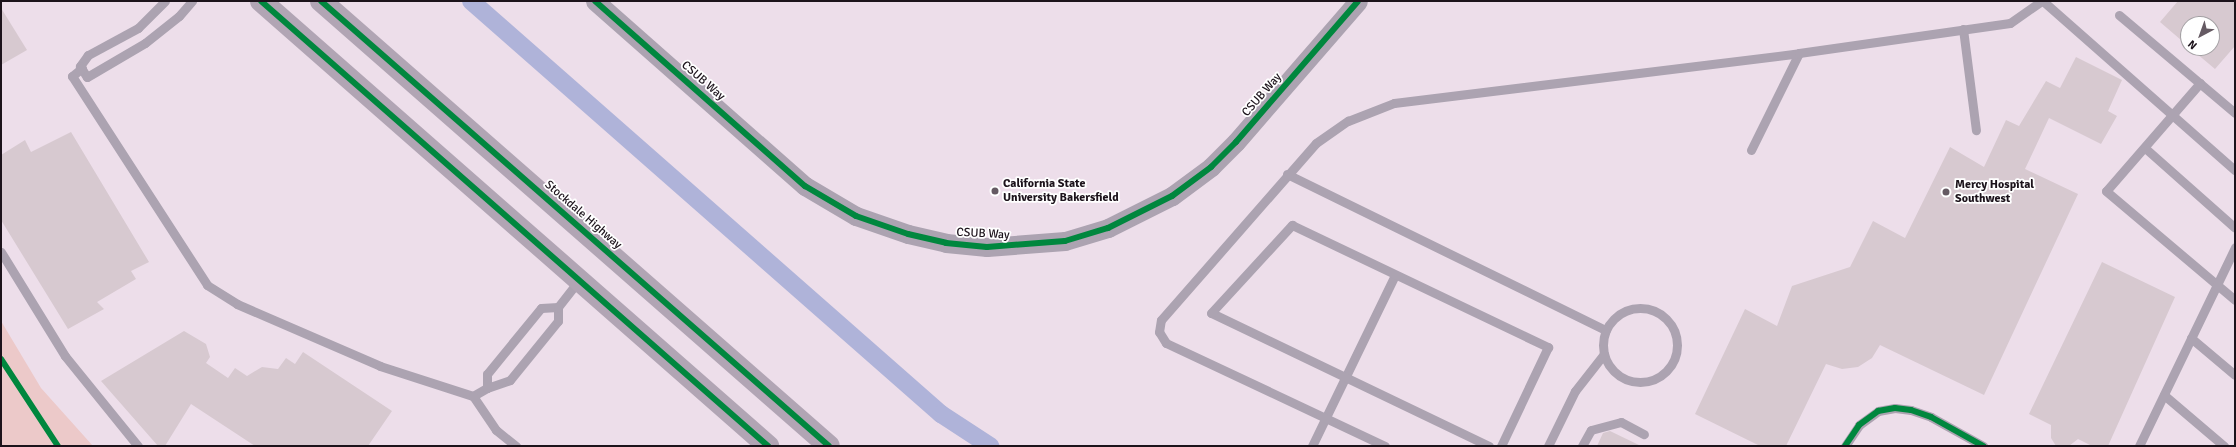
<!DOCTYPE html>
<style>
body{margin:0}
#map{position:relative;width:2236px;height:447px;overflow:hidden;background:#eddeea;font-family:Signika,sans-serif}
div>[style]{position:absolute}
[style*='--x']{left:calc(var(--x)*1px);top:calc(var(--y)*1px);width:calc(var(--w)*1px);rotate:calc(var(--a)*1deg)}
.green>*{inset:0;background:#ecc9c9}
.canal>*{height:18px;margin:-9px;padding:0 9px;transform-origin:9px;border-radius:9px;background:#afb3d9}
.building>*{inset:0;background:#d7c9d0}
.service>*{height:9px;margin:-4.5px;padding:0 4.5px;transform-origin:4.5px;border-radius:4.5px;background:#aca3b1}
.service>.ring{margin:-4.5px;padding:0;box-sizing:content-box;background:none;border:9px solid #aca3b1;border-radius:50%}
.minor>*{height:19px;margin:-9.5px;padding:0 9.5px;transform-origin:9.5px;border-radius:9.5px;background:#aca3b1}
.primary>*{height:22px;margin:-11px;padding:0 11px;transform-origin:11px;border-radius:11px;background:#b1a5b4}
.cycleway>*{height:6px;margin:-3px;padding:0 3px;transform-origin:3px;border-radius:3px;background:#00873e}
.dots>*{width:11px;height:11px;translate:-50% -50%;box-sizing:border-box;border:2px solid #fff;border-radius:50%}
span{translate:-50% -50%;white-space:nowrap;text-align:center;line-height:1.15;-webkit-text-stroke:3.5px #fff;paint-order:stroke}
.street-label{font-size:12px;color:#1c131b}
.poi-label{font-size:12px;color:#1c131b;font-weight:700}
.left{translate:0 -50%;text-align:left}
.frame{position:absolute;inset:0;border:2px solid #1c131b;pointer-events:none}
.north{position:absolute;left:2180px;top:16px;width:40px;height:40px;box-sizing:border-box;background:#fff;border:1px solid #a4a1a4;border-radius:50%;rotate:221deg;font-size:11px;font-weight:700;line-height:16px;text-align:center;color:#1c131b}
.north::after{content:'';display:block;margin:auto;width:14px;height:18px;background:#655a63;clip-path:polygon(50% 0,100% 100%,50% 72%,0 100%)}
</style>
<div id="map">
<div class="green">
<i style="clip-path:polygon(1px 321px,41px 388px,93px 446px,1px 446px)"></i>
</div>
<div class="canal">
<i style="--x:471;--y:1;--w:626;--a:41.31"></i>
<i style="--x:941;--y:414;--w:59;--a:33.1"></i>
</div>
<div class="building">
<i style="clip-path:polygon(2178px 1px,2235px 1px,2235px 46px,2215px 69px,2190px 48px,2212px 48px,2212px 24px,2188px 24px,2188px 46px,2160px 22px)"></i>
<i style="clip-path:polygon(1px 8px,27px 50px,1px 65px)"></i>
<i style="clip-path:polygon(2076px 57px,2122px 80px,2108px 111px,2117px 116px,2101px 144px,2049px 118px,2025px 169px,2078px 194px,1984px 395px,1880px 345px,1872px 358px,1858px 367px,1842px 369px,1826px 364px,1786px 446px,1760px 446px,1695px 414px,1745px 309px,1777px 326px,1792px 286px,1850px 267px,1873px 221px,1905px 238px,1950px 147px,1984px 167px,2006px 120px,2019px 126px,2046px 81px,2060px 88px)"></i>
<i style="clip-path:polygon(71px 132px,149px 262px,131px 271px,136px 279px,97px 302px,104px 309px,68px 329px,1px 220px,1px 155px,25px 140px,31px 152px)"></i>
<i style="clip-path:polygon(2102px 262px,2175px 297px,2108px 446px,2092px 446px,2078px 439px,2069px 446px,2056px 446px,2051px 438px,2051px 425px,2029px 414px)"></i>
<i style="clip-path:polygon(184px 331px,206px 344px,210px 357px,206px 363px,228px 378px,235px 368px,247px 376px,262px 367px,278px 369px,286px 358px,295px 364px,303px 352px,392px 411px,368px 446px,255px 446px,191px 404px,165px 446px,158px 446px,101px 381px)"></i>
<i style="clip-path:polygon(1610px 431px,1641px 446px,1597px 446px,1603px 433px)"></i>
</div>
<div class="service">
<i style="--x:165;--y:1;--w:38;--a:135"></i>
<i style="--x:138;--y:28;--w:57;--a:151.6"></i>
<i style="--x:88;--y:55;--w:14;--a:126"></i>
<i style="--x:80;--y:66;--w:13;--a:58"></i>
<i style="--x:87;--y:77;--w:67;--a:-30.4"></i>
<i style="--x:145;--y:43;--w:43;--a:-38.5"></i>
<i style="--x:179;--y:16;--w:20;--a:-49"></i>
<i style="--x:2043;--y:1;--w:256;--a:41.4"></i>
<i style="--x:2119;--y:15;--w:152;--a:40.2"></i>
<i style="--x:1963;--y:29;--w:102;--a:82.7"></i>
<i style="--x:82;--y:68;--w:13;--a:141"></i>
<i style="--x:72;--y:76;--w:249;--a:57.1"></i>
<i style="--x:207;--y:285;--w:36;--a:32"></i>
<i style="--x:237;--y:304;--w:156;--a:23.4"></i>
<i style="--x:380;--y:366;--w:98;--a:17.9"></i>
<i style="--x:473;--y:396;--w:16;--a:-30"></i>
<i style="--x:487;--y:388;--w:24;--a:-19"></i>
<i style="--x:510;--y:380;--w:76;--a:-50.9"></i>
<i style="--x:558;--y:321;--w:14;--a:-90"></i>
<i style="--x:558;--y:307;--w:17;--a:177"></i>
<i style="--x:541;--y:308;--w:85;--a:129.3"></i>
<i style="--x:487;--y:374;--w:14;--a:90"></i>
<i style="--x:2200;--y:83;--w:143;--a:131"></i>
<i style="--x:2106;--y:191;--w:169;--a:40.2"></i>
<i style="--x:2145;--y:148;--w:120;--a:41.6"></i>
<i style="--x:1751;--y:150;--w:108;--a:-63.7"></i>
<i style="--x:1287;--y:174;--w:355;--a:26.1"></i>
<i style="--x:1;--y:252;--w:122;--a:58.4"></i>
<i style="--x:65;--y:356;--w:116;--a:51"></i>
<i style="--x:558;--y:307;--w:34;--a:-52"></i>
<i class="ring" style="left:1603px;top:308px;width:65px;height:65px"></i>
<i style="--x:2191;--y:338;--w:57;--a:40.1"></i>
<i style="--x:2164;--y:395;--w:79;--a:40.4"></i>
<i style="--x:473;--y:396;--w:41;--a:55.9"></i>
<i style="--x:496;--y:430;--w:26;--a:39"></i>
<i style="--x:1312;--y:446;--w:190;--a:-64.1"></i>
<i style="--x:1385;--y:446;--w:242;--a:-154.8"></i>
<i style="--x:1166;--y:343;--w:13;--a:-122"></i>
<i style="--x:1159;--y:332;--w:12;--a:-81"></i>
<i style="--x:1161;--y:320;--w:235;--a:-48.8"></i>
<i style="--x:1316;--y:143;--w:39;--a:-35"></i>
<i style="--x:1348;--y:121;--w:49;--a:-21.4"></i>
<i style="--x:1394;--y:103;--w:408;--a:-7"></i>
<i style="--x:1799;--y:53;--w:213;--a:-8.1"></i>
<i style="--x:2010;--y:23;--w:38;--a:-35"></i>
<i style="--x:1489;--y:446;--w:308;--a:-154.4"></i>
<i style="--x:1211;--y:313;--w:120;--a:-47.4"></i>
<i style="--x:1292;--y:225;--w:284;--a:25.5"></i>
<i style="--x:1548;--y:347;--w:110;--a:115.4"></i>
<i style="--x:1548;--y:446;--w:61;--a:-63.9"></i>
<i style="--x:1575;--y:391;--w:47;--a:-51.9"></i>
<i style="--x:1582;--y:446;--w:18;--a:-61"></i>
<i style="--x:1591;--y:430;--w:31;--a:-15"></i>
<i style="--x:1621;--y:422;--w:26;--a:28"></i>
<i style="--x:1845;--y:446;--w:25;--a:-56"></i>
<i style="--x:1859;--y:425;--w:24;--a:-36"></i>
<i style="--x:1878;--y:411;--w:17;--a:-10"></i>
<i style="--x:1895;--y:408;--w:16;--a:7"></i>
<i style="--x:1911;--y:410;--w:21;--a:19"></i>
<i style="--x:1931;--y:417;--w:60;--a:29.1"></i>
<i style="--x:2139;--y:446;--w:221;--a:-64.2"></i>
</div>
<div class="minor">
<i style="--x:595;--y:1;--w:280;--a:41.4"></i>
<i style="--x:805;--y:186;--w:59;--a:30.5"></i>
<i style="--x:856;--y:216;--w:55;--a:19.1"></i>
<i style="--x:908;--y:234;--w:39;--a:13"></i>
<i style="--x:946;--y:243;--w:41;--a:5.6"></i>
<i style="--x:987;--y:247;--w:78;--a:-4.4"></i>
<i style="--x:1065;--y:241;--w:45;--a:-16.8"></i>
<i style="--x:1108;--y:228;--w:72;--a:-26.6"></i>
<i style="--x:1172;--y:196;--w:49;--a:-36.6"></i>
<i style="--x:1211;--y:167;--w:35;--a:-45"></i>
<i style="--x:1236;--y:142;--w:186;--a:-49.1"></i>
</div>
<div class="primary">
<i style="--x:261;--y:1;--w:675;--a:41.27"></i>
<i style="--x:321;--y:1;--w:675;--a:41.22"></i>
</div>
<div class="cycleway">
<i style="--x:261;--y:1;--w:675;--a:41.27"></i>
<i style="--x:321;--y:1;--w:675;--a:41.22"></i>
<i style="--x:595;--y:1;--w:280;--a:41.4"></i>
<i style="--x:805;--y:186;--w:59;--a:30.5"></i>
<i style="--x:856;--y:216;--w:55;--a:19.1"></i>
<i style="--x:908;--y:234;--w:39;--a:13"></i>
<i style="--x:946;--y:243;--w:41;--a:5.6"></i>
<i style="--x:987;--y:247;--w:78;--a:-4.4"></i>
<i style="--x:1065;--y:241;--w:45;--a:-16.8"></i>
<i style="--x:1108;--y:228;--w:72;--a:-26.6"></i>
<i style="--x:1172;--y:196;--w:49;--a:-36.6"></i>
<i style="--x:1211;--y:167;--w:35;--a:-45"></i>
<i style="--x:1236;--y:142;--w:186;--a:-49.1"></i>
<i style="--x:1;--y:359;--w:104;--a:56.8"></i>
<i style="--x:1845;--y:446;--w:25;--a:-56"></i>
<i style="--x:1859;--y:425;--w:24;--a:-36"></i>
<i style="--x:1878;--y:411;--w:17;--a:-10"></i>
<i style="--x:1895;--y:408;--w:16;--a:7"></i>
<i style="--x:1911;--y:410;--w:21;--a:19"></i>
<i style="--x:1931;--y:417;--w:60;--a:29.1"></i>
</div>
<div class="dots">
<i style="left:995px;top:191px;background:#655a63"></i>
<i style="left:1946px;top:192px;background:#655a63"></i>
</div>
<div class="street-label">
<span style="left:703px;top:81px;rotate:41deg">CSUB Way</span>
<span style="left:1262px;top:95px;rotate:-49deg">CSUB Way</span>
<span style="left:583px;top:215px;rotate:41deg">Stockdale Highway</span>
<span style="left:983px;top:234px;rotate:3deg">CSUB Way</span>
</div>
<div class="poi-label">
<span class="left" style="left:1003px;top:191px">California State<br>University Bakersfield</span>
<span class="left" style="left:1955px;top:192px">Mercy Hospital<br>Southwest</span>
</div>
<div class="frame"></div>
<div class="north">N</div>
</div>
